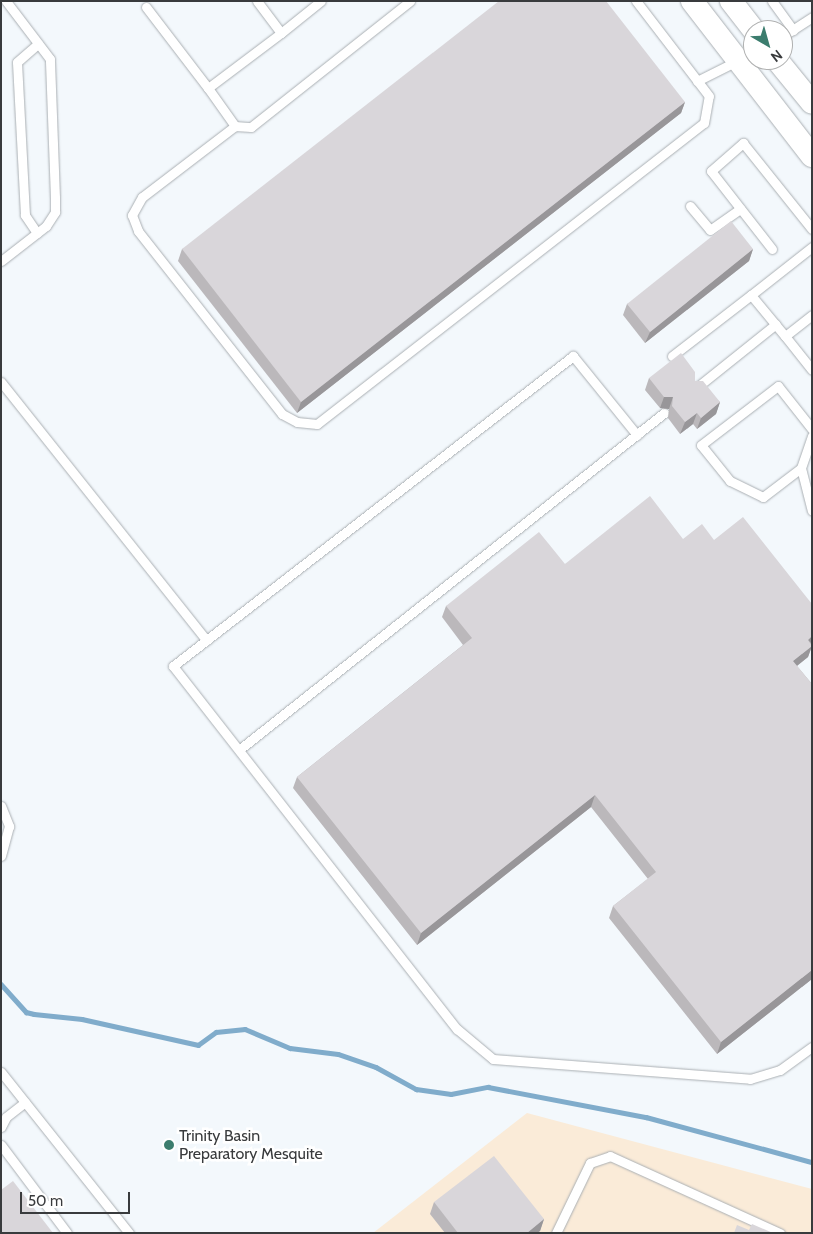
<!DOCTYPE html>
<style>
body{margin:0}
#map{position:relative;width:813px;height:1234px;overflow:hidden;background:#f3f8fc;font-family:Cabin,sans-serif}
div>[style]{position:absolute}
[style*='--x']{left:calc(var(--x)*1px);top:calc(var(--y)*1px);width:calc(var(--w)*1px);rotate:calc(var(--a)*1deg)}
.commercial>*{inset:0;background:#faebd8}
.stream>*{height:4.5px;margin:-2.25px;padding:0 2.25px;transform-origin:2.25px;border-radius:2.25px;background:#80accb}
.roads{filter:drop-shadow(0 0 1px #aaafb3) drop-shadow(0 0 1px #aaafb3)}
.lane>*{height:9px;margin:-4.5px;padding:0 4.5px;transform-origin:4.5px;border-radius:4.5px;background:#fff}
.secondary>*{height:22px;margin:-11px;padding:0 11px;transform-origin:11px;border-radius:11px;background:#fff}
.wall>*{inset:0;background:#bbb8bb}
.shaded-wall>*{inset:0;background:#989699}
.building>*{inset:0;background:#d9d6da}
.dots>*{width:14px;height:14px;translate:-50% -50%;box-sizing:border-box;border:2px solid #fff;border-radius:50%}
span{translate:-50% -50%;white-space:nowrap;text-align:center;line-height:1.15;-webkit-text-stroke:5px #fff;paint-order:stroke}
.poi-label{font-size:16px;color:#393b3d}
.left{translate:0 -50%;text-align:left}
.frame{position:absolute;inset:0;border:2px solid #393b3d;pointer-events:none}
.north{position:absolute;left:743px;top:20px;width:50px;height:50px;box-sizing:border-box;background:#fff;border:1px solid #b0b1b1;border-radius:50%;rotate:142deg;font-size:14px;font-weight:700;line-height:20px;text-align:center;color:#393b3d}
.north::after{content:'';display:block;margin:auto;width:18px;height:22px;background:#3c7d6e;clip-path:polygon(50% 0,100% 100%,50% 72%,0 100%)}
.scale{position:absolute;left:20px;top:1192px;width:110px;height:22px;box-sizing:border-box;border:2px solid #393b3d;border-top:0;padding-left:6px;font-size:15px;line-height:18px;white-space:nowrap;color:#393b3d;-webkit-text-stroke:4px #fff;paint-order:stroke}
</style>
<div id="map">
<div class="commercial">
<i style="clip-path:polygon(527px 1113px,812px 1189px,812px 1233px,373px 1233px)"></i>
</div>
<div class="stream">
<i style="--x:1;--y:984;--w:38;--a:48"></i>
<i style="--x:26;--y:1012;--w:8;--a:14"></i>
<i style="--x:34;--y:1014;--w:48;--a:5.9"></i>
<i style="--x:82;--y:1019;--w:119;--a:12.6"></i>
<i style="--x:198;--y:1045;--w:22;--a:-36"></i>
<i style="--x:216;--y:1032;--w:29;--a:-6"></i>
<i style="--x:245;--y:1029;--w:49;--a:22.9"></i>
<i style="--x:290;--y:1048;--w:48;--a:7.1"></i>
<i style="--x:338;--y:1054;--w:40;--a:18.9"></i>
<i style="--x:376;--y:1067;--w:46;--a:28.8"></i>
<i style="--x:416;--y:1089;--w:35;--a:8"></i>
<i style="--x:451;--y:1094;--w:38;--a:-11"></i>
<i style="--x:488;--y:1087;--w:161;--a:10.8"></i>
<i style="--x:646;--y:1117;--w:172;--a:15.2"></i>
</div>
<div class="roads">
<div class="lane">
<i style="--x:257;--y:1;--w:40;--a:53"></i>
<i style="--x:281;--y:33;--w:51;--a:-38.7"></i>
<i style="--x:772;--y:1;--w:36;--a:54"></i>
<i style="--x:146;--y:7;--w:102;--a:52.6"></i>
<i style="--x:208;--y:88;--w:91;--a:-37"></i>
<i style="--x:783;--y:36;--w:35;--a:-33"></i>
<i style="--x:697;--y:81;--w:63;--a:-26.6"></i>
<i style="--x:208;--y:88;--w:47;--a:54.6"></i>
<i style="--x:235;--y:126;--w:16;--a:4"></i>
<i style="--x:251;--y:127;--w:203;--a:-38.4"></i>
<i style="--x:235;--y:126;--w:117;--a:142.6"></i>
<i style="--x:142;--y:197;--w:21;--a:119"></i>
<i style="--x:132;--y:215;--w:17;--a:69"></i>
<i style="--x:138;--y:231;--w:233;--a:51.8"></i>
<i style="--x:282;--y:414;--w:17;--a:28"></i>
<i style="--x:297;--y:422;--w:20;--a:6"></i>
<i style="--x:317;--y:424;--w:490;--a:-37.9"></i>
<i style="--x:704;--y:123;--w:27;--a:-80"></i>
<i style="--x:709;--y:96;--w:120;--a:-127.5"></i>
<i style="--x:690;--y:206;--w:31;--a:50"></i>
<i style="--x:710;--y:230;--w:37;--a:-35"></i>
<i style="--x:37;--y:233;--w:22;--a:-124"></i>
<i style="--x:25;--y:215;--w:153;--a:-93"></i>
<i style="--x:17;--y:62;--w:28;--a:-41"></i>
<i style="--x:772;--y:249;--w:99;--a:-128"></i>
<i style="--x:711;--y:171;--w:43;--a:-41.2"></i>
<i style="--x:743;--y:143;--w:110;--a:51.3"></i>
<i style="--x:1;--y:261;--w:57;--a:-37.9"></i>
<i style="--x:46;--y:226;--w:17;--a:-57"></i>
<i style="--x:55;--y:212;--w:14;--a:-90"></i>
<i style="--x:55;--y:198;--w:139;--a:-92.1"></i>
<i style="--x:50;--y:59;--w:73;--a:-127.2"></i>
<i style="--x:751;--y:295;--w:78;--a:-38.2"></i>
<i style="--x:812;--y:315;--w:34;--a:142"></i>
<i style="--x:785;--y:336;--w:43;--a:51.5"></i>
<i style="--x:672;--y:356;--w:100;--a:-37.7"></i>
<i style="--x:751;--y:295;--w:53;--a:50.3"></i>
<i style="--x:1;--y:382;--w:330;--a:51.5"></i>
<i style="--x:696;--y:388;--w:102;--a:-38.7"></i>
<i style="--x:637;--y:435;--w:102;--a:-129"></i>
<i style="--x:573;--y:356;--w:506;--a:142.22"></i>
<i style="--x:173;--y:666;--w:461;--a:52"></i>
<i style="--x:457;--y:1029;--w:47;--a:39.8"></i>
<i style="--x:493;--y:1059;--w:258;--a:4.4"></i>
<i style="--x:750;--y:1079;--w:31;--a:-17"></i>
<i style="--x:780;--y:1070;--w:39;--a:-36"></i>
<i style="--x:812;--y:436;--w:34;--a:109"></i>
<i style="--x:801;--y:468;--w:44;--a:75.7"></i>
<i style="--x:801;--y:468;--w:48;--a:142.7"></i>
<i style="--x:763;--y:497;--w:37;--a:-154"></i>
<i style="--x:730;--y:481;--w:46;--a:-128.9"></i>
<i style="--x:701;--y:445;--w:97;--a:-37.5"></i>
<i style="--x:778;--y:386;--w:55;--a:51.7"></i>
<i style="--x:240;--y:749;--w:541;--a:-38.4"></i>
<i style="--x:1;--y:806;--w:22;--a:68"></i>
<i style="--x:9;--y:826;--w:31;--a:105"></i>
<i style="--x:1;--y:1072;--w:206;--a:51.5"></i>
<i style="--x:1;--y:1127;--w:11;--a:-63"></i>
<i style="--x:6;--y:1117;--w:24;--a:-38"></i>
<i style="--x:1;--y:1145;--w:110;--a:53.1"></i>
<i style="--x:556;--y:1233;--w:78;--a:-64.1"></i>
<i style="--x:590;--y:1163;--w:21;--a:-19"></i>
<i style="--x:610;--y:1156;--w:187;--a:24.4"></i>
</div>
<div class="secondary">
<i style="--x:692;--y:1;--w:196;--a:52.3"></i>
<i style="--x:731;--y:1;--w:37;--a:52"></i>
<i style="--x:777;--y:60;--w:55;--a:50.9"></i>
</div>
</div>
<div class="wall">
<i style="clip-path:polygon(685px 102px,681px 113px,297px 413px,178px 261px,182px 249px)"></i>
<i style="clip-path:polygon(753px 249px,749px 261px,645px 343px,623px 315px,627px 304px)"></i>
<i style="clip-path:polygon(649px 378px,695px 381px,720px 402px,716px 414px,697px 429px,693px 424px,680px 434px,668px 418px,669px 409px,660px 408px,645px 390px)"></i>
<i style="clip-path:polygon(683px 539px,714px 540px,812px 604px,812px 646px,808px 657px,797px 666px,812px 684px,812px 979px,717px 1054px,609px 918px,613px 906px,648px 879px,591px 807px,417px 945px,293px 788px,297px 777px,463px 645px,442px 617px,446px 606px,565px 564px)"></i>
<i style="clip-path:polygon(434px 1202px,544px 1219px,540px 1231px,537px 1233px,445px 1233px,430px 1214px)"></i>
</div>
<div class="shaded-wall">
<i style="clip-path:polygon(685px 102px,681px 113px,297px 413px,301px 402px)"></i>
<i style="clip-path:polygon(753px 249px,749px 261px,645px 343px,650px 332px)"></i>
<i style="clip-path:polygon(664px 397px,673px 397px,669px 409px,660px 408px)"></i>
<i style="clip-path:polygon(720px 402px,716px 414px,697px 429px,701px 418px)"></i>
<i style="clip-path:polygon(697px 413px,693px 424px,680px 434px,685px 422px)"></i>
<i style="clip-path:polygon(812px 636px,812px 644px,808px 640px)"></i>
<i style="clip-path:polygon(812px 646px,808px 657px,789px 672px,793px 661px)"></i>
<i style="clip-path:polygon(595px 795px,591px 807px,417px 945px,421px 933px)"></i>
<i style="clip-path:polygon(812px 970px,812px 979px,717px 1054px,721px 1042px)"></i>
<i style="clip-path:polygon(544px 1219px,540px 1231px,537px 1233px,527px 1233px)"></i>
</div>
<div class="building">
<i style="clip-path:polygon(499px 1px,606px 1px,685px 102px,301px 402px,182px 249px)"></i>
<i style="clip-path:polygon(731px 221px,753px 249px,650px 332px,627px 304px)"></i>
<i style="clip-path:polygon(681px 353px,695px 372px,695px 381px,703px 381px,720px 402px,701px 418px,697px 413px,685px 422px,672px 406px,673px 397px,664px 397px,649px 378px)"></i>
<i style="clip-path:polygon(650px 496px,683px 539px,702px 524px,714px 540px,743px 517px,812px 604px,812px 636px,808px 640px,812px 646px,793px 661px,812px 684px,812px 970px,721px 1042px,613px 906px,656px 872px,595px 795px,421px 933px,297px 777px,472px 638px,446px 606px,539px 532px,565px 564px)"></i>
<i style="clip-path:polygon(494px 1156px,544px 1219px,527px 1233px,458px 1233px,434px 1202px)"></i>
<i style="clip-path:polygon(13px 1181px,53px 1233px,1px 1233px,1px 1190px)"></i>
<i style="clip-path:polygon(752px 1224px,773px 1233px,734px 1233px,737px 1225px,749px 1230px)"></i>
</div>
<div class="dots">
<i style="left:169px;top:1145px;background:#3c7d6e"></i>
</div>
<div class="poi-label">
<span class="left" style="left:179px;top:1145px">Trinity Basin<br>Preparatory Mesquite</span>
</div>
<div class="frame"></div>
<div class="north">N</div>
<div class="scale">50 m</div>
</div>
